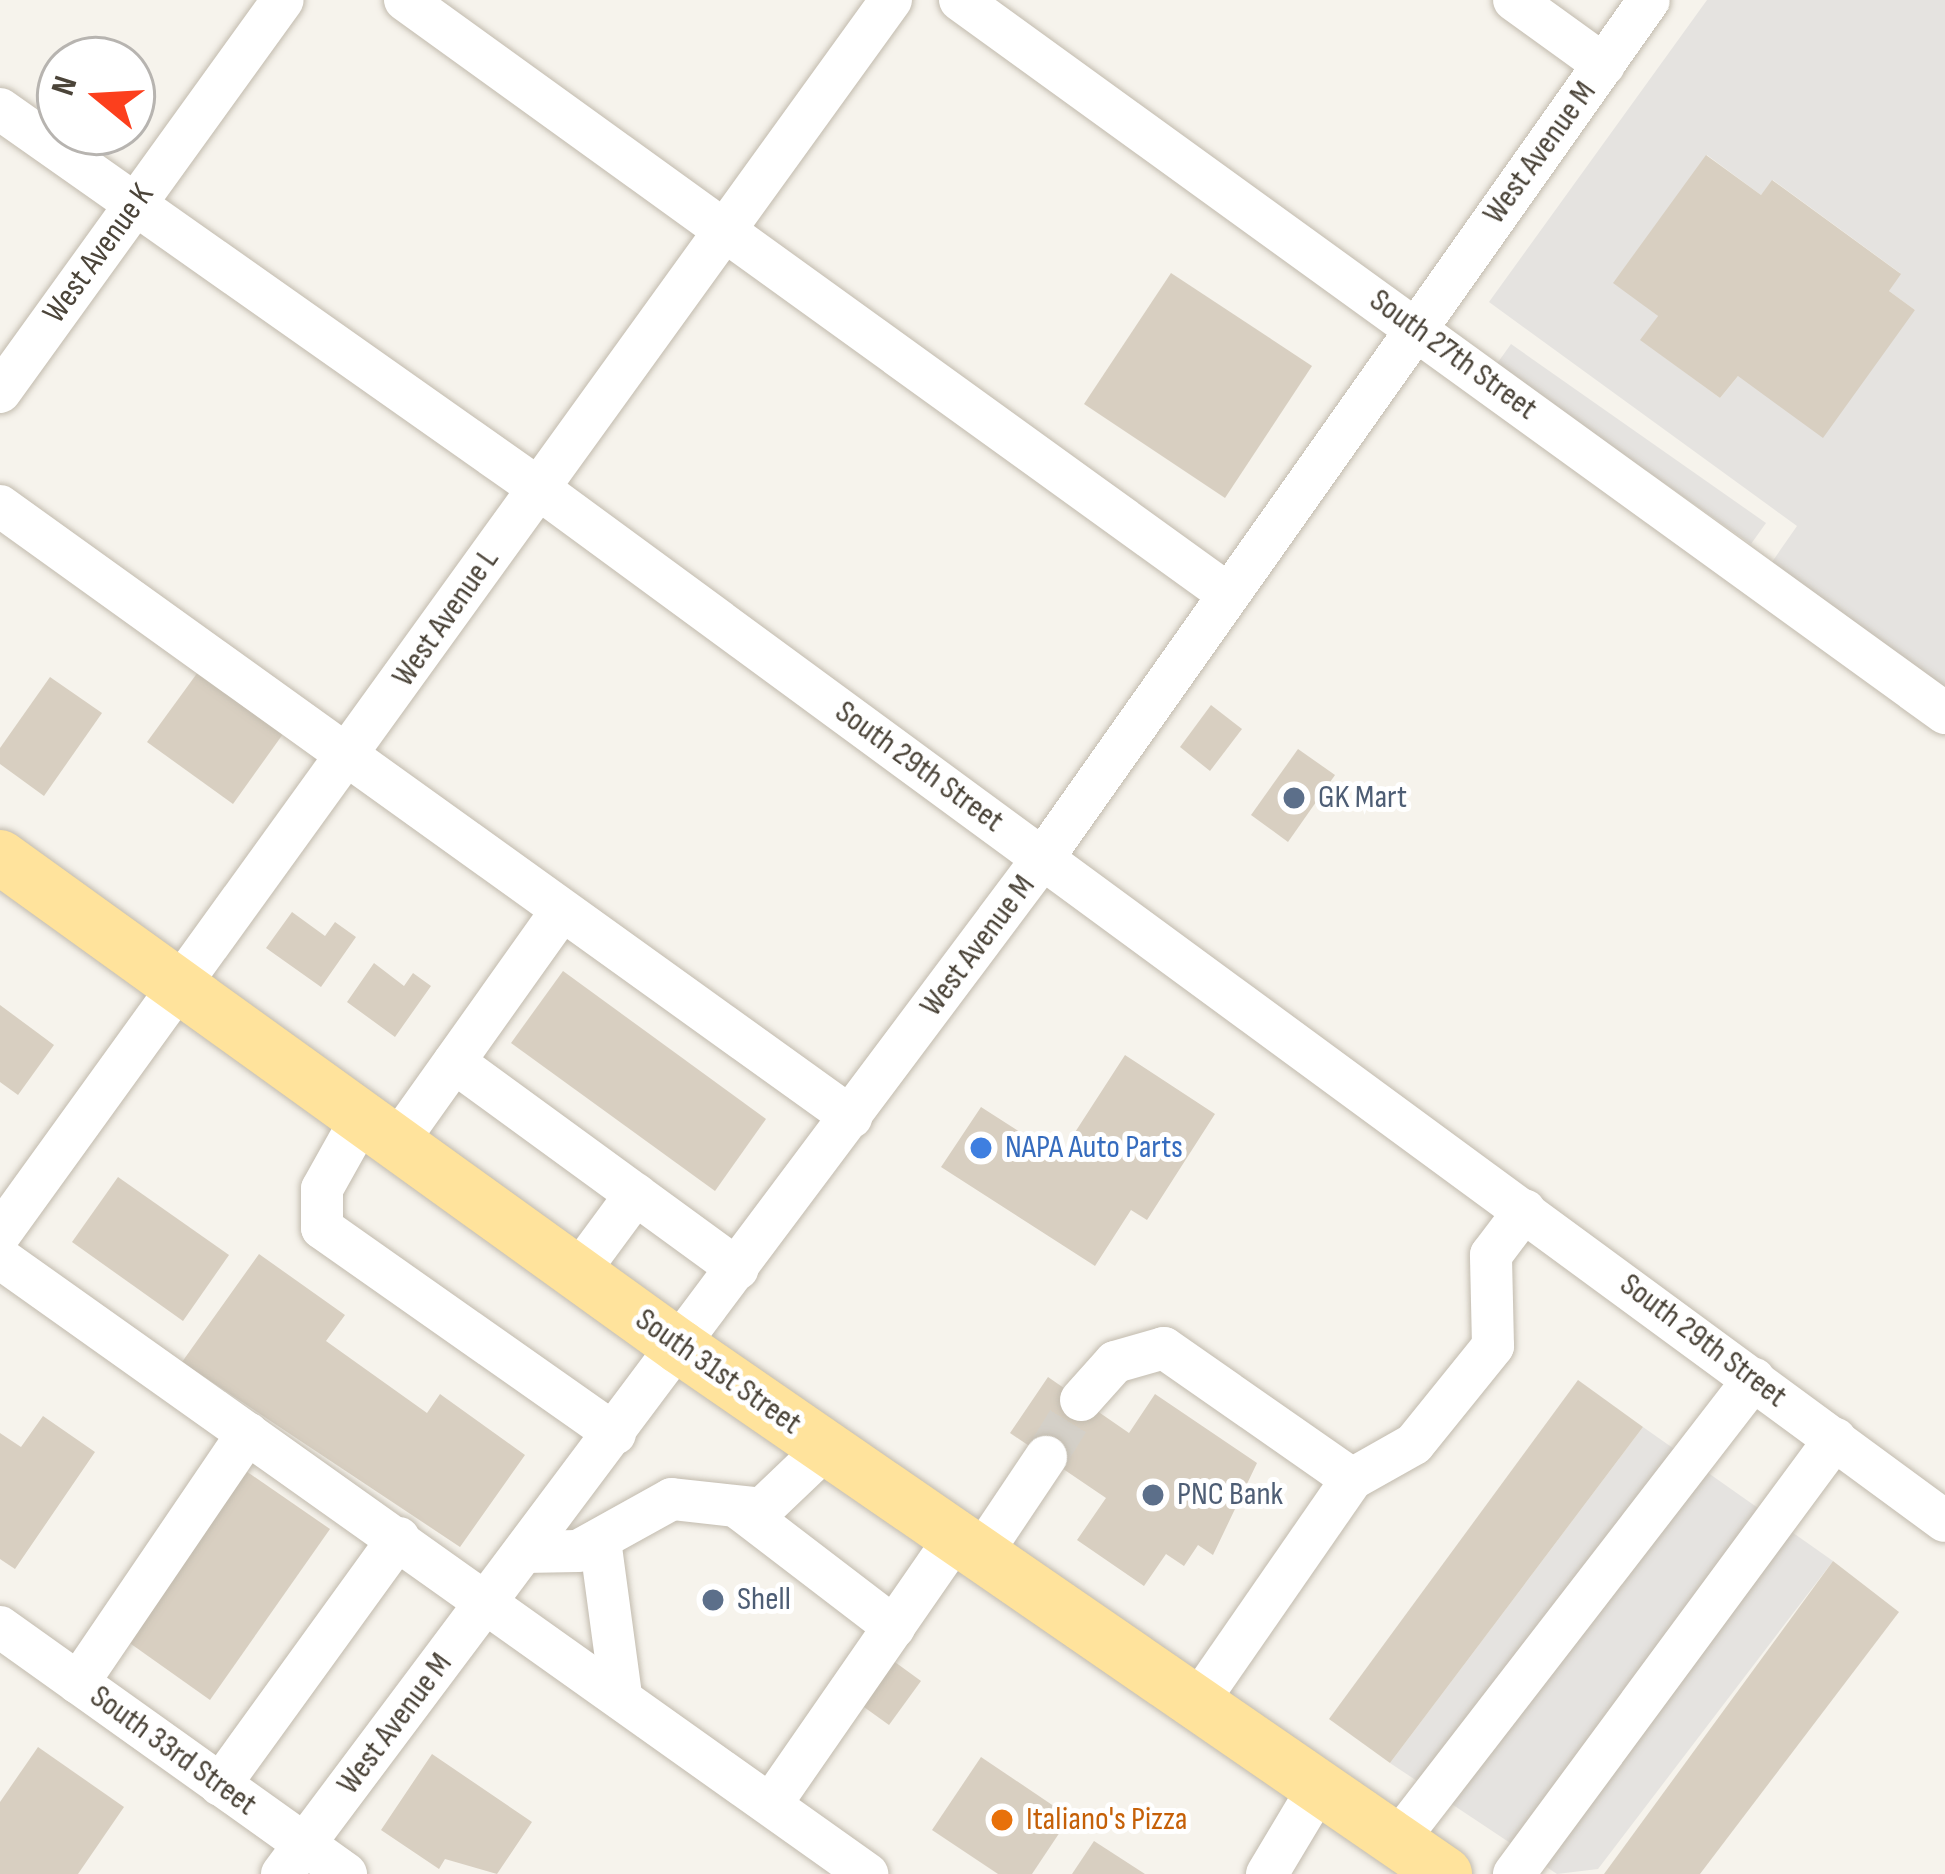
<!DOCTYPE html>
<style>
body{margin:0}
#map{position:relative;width:1945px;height:1874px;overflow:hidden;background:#f6f3ec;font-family:"Sofia Sans Condensed",sans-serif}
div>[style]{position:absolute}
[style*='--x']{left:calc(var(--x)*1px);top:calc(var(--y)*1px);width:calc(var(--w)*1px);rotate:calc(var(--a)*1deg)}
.parking>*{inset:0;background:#e5e3e0}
.building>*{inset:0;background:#d8cfc1}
.minor-tunnel>*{height:42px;margin-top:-21px;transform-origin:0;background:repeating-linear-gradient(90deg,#d4d0c8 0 42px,transparent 0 63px)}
.roads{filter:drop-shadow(0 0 3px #c2bbae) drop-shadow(0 0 3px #c2bbae)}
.minor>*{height:42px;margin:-21px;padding:0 21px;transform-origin:21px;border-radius:21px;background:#fff}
.major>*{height:54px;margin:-27px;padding:0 27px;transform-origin:27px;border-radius:27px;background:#ffe39c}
.dots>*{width:33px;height:33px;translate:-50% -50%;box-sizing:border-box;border:6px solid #fff;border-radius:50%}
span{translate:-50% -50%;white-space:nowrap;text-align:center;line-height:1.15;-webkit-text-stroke:10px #fff;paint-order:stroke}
.street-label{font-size:33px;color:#4b4439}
.service-label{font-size:33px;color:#4e5e75}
.left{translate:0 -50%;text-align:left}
.shop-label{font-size:33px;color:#366cbe}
.food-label{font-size:33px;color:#c56008}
.north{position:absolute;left:36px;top:36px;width:120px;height:120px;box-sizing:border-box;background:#fff;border:3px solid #b7b4b0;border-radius:50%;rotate:288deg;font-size:33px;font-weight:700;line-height:48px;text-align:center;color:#4b4439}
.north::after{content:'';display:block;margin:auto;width:42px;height:54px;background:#fc3f1d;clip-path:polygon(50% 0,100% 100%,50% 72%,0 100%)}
</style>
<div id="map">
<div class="parking">
<i style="clip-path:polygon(evenodd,1707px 0,1945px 0,1945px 688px,1772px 562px,1797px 526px,1489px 302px,1707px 0,1707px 155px,1761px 195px,1773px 180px,1900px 273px,1889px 291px,1915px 310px,1738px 376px,1720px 398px,1641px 340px,1658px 316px,1614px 282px,1707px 155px)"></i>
<i style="clip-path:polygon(1511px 344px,1766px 523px,1751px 544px,1496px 365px)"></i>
<i style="clip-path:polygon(1643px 1427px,1833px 1561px,1598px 1869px,1557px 1874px,1390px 1763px)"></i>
</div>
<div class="building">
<i style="clip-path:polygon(1706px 155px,1761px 195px,1772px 180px,1901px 274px,1889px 291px,1915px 310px,1823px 438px,1738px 376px,1720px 398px,1640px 340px,1658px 316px,1613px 283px)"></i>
<i style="clip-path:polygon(1171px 273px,1312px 366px,1225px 498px,1084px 404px)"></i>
<i style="clip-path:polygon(198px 672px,283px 734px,233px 804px,147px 742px)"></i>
<i style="clip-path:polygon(50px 677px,102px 713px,44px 796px,0 764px,0 748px)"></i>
<i style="clip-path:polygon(1211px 705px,1242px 729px,1210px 771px,1180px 747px)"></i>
<i style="clip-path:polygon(1298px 749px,1335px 775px,1288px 842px,1251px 815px)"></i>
<i style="clip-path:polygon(292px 912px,325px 936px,335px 922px,356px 937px,321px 987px,266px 948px)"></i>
<i style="clip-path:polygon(374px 963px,404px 986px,413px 973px,431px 986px,395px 1037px,347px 1002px)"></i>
<i style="clip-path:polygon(563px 971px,766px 1119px,715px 1191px,511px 1043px)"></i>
<i style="clip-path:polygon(0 1005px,54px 1045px,18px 1095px,0 1082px)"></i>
<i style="clip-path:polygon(1125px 1055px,1215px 1114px,1147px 1220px,1131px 1210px,1095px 1266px,941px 1167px,981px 1107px,1059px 1157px)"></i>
<i style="clip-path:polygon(118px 1177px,229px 1255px,183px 1321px,72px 1242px)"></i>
<i style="clip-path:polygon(259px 1254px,345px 1315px,326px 1341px,427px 1413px,440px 1394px,525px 1455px,460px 1547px,182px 1362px)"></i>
<i style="clip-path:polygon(1048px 1377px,1129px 1433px,1155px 1394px,1257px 1463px,1213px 1555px,1198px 1545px,1184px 1566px,1166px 1554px,1144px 1586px,1077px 1540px,1106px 1498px,1010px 1433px)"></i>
<i style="clip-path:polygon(1578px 1380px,1643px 1427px,1390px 1763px,1329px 1719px)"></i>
<i style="clip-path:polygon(43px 1416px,95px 1452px,15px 1569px,0 1559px,0 1433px,21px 1447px)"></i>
<i style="clip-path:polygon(243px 1469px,330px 1529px,210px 1700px,124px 1639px)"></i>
<i style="clip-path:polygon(1833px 1561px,1899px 1612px,1700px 1874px,1604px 1874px)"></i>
<i style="clip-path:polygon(888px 1657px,921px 1681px,889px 1725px,857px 1702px)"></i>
<i style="clip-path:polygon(38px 1747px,124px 1807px,78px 1874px,0 1874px,0 1802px)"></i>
<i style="clip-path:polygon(432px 1754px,532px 1822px,497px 1874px,445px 1859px,439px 1869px,381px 1830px)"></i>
<i style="clip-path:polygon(981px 1757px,1070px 1817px,1032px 1874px,998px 1874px,932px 1830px)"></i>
<i style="clip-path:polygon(1094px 1841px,1145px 1874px,1072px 1874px)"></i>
</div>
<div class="minor-tunnel">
<i style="--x:1046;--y:1457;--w:67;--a:-58.4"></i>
</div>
<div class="roads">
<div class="minor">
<i style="--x:405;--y:0;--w:1015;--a:35.82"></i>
<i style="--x:960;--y:0;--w:1216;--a:35.9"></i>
<i style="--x:1514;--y:0;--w:111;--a:35.8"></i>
<i style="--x:0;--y:109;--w:658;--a:35.16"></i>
<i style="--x:538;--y:488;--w:1745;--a:36.29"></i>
<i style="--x:0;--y:392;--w:483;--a:-54.2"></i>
<i style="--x:0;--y:506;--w:1048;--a:35.68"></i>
<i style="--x:454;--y:1062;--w:351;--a:36.1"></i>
<i style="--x:360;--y:1121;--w:78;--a:119.2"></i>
<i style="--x:322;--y:1189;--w:39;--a:90"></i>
<i style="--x:322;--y:1228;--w:358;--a:35.1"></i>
<i style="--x:395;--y:1145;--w:288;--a:-54.6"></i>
<i style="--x:0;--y:1234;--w:1522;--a:-54.17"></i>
<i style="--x:0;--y:1258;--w:1064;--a:35.39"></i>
<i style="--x:577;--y:1274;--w:99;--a:-53.6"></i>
<i style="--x:1081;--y:1400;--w:51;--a:-48.2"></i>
<i style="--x:1115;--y:1362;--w:51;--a:-15.9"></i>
<i style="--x:1164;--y:1348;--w:229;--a:34.9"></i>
<i style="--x:1352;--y:1479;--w:272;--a:124.7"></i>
<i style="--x:1352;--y:1479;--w:71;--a:-29.4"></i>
<i style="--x:1414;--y:1444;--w:126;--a:-51.1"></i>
<i style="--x:1493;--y:1346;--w:91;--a:-91.3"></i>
<i style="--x:1491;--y:1255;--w:56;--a:-52.9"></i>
<i style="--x:741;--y:1510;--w:193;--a:37.4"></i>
<i style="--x:600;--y:1540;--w:156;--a:82.3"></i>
<i style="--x:525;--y:1552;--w:53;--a:-1.1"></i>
<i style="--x:578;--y:1551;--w:107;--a:-29"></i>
<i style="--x:672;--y:1499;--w:91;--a:6.3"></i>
<i style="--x:762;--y:1509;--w:88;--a:-43.6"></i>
<i style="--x:981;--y:1554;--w:117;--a:-56.2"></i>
<i style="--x:0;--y:1627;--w:425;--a:35.5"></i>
<i style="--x:78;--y:1683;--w:302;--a:-55.8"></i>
<i style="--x:220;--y:1785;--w:305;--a:-54.1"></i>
<i style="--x:771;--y:1804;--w:325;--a:-55.3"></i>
<i style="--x:1397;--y:1841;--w:584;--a:-52.31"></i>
<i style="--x:282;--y:1874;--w:1269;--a:-53.17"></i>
<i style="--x:1043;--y:858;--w:1050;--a:-54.77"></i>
<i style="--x:1267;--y:1874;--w:101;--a:-59.1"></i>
<i style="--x:1514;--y:1874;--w:541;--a:-53.58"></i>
</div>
<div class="major">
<i style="--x:0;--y:857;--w:838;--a:35.78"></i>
<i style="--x:680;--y:1347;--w:929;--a:34.56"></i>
</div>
</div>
<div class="dots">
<i style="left:1294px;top:798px;background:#5c6f8a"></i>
<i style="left:981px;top:1148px;background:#3f7fe0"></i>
<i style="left:1153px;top:1495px;background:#5c6f8a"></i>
<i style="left:713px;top:1600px;background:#5c6f8a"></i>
<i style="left:1002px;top:1820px;background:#e8710a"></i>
</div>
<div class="street-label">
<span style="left:1540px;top:153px;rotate:-54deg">West Avenue M</span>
<span style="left:99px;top:254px;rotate:-54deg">West Avenue K</span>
<span style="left:1453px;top:355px;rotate:36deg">South 27th Street</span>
<span style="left:446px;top:618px;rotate:-55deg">West Avenue L</span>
<span style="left:919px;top:767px;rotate:36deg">South 29th Street</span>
<span style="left:978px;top:946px;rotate:-53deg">West Avenue M</span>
<span style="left:1703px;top:1341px;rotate:37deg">South 29th Street</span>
<span style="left:718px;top:1372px;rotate:35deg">South 31st Street</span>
<span style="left:395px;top:1724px;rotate:-53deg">West Avenue M</span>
<span style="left:173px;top:1751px;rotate:36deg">South 33rd Street</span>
</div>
<div class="service-label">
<span class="left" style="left:1318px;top:798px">GK Mart</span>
<span class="left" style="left:1177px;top:1495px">PNC Bank</span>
<span class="left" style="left:737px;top:1600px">Shell</span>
</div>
<div class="shop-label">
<span class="left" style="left:1005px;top:1148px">NAPA Auto Parts</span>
</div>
<div class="food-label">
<span class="left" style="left:1026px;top:1820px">Italiano's Pizza</span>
</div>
<div class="north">N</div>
</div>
